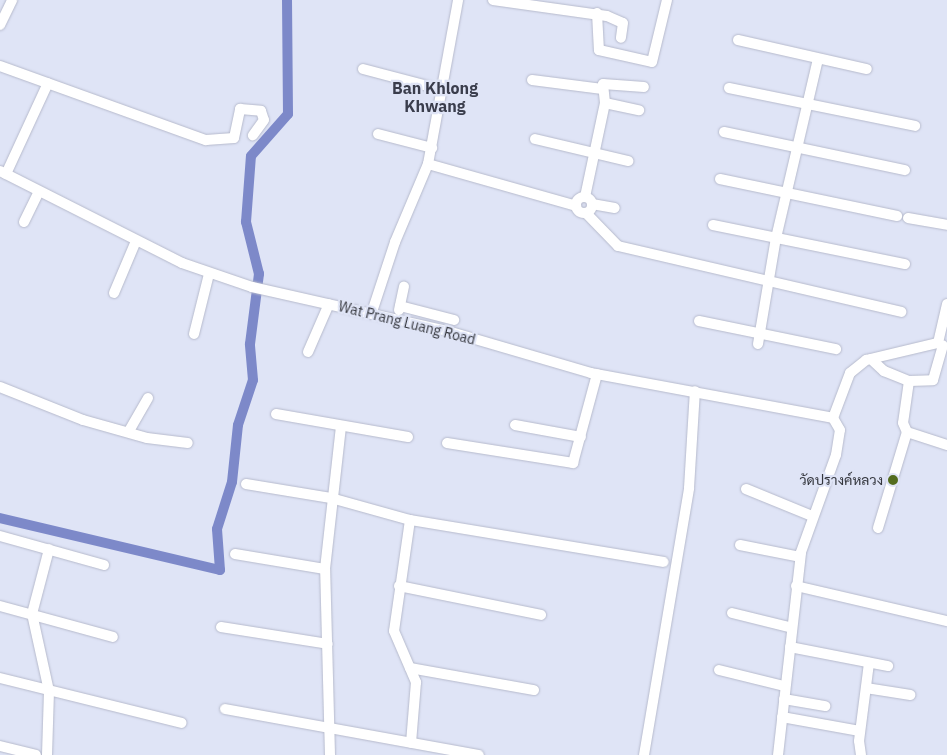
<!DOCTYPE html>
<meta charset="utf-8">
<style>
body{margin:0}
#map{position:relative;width:947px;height:755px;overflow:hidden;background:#dfe4f6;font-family:"IBM Plex Sans",Sarabun,sans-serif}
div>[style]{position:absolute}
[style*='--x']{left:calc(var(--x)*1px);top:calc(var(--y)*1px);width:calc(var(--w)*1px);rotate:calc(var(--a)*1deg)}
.canal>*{height:10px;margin:-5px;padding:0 5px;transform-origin:5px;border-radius:5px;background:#7d89c9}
.roads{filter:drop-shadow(0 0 1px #b6bacc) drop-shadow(0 0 1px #b6bacc)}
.minor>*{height:10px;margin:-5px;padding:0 5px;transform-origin:5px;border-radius:5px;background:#fff}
.minor>.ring{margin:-5px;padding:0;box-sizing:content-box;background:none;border:10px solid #fff;border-radius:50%}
.dots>*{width:14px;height:14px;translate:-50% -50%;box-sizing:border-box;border:2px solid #dfe4f6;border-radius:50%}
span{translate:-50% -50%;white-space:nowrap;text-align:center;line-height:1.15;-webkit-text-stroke:4.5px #dfe4f6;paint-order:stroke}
.street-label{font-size:14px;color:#34363d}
.poi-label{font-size:14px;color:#34363d}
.right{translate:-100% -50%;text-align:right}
.quarter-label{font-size:16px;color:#3a3d4c;font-weight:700}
</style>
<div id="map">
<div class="canal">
<i style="--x:0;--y:518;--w:226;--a:13.3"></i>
<i style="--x:220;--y:570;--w:41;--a:-94.2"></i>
<i style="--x:217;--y:529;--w:49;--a:-72.3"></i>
<i style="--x:232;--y:482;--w:57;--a:-84"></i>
<i style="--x:238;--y:425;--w:47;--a:-71.6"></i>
<i style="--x:253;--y:380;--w:36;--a:-95"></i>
<i style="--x:250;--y:344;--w:71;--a:-82.7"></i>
<i style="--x:259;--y:274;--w:54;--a:-104"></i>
<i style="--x:246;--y:222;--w:66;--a:-85.7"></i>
<i style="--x:251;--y:156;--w:56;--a:-48.6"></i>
<i style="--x:288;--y:114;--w:114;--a:-90.5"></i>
</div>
<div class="roads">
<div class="minor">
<i style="--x:493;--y:0;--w:115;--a:8"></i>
<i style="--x:607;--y:16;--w:17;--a:24"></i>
<i style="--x:623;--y:23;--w:15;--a:98"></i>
<i style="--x:597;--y:13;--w:37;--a:87"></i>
<i style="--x:599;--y:50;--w:54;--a:12.8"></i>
<i style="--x:652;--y:62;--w:64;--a:-76.4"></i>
<i style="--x:0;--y:25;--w:28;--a:-64"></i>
<i style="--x:738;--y:40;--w:132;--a:12.7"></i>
<i style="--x:0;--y:66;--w:219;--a:19.8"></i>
<i style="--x:206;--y:140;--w:28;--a:-4"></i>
<i style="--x:234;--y:138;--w:30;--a:-78"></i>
<i style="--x:240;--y:109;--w:21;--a:5"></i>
<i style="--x:261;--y:111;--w:9;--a:72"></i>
<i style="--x:264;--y:120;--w:19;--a:126"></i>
<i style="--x:363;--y:69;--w:83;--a:14.7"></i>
<i style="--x:532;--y:80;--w:71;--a:7.3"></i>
<i style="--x:729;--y:88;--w:190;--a:11.5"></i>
<i style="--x:605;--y:103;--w:35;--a:12"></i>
<i style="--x:724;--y:132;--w:185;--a:11.9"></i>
<i style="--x:378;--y:134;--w:56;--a:14.5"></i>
<i style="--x:535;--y:139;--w:96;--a:13.3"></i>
<i style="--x:428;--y:164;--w:154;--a:15.8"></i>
<i style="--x:0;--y:171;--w:204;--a:26.8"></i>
<i style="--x:182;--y:263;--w:74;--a:18.9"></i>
<i style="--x:252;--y:287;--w:204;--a:12.7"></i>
<i style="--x:451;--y:332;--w:146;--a:16.3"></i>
<i style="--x:591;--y:373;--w:246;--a:10.5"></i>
<i style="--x:6;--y:174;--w:100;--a:-65.2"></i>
<i style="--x:720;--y:179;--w:181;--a:11.8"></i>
<i class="ring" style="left:576px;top:197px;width:6px;height:6px"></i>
<i style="--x:585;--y:197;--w:96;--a:-78"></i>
<i style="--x:605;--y:103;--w:19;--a:-96"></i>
<i style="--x:603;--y:84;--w:41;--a:4.2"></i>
<i style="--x:592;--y:204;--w:23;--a:10"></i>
<i style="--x:586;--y:213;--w:46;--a:45.9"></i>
<i style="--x:618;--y:246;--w:291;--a:13.1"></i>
<i style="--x:908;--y:218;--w:40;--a:10"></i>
<i style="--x:24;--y:222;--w:34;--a:-64"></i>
<i style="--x:713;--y:225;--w:196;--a:11.5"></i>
<i style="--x:114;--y:293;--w:56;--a:-67.1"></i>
<i style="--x:400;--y:306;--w:56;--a:14.5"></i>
<i style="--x:399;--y:310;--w:24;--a:-78"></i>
<i style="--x:372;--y:312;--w:74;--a:-71.8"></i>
<i style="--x:395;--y:242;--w:85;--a:-67.1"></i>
<i style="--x:428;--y:164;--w:167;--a:-79.6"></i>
<i style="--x:699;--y:321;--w:140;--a:11.6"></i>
<i style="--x:194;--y:334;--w:62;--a:-76"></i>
<i style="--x:758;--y:344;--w:108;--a:-80.4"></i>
<i style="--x:776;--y:238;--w:184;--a:-76.8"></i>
<i style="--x:308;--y:352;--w:52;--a:-66.4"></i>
<i style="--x:871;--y:359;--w:18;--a:43"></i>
<i style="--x:884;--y:371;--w:27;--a:22"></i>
<i style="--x:909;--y:381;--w:42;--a:98.1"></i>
<i style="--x:903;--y:423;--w:10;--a:66"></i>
<i style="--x:907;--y:432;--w:42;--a:18"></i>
<i style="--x:909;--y:381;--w:24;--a:-2"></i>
<i style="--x:933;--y:380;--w:36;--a:-74"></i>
<i style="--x:0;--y:387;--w:89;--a:21.7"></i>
<i style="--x:83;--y:420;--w:66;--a:15.7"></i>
<i style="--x:147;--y:438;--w:41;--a:7"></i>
<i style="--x:276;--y:414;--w:134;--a:9.9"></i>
<i style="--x:833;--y:418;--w:48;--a:-69.3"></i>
<i style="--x:850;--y:373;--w:21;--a:-39"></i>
<i style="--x:866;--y:360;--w:74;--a:-13.3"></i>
<i style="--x:938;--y:343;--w:40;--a:-77"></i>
<i style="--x:515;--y:425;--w:67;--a:10.3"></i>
<i style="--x:129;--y:431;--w:38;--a:-60"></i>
<i style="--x:447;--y:443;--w:128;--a:9"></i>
<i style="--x:573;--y:463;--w:92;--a:-74.9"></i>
<i style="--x:246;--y:484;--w:86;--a:9.4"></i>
<i style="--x:331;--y:498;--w:82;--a:15.6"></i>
<i style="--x:410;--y:520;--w:257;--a:9.4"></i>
<i style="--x:746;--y:489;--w:71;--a:22.2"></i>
<i style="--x:410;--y:520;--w:112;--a:98.2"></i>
<i style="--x:394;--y:631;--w:56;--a:66.7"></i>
<i style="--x:416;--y:682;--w:61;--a:94.7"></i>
<i style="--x:878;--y:528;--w:100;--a:-73.2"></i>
<i style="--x:0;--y:536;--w:108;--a:15.6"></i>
<i style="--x:740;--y:545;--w:61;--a:11.3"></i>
<i style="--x:235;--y:554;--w:91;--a:9.5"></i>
<i style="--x:399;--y:586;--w:145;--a:11.5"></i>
<i style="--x:796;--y:586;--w:155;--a:13.1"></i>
<i style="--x:0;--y:606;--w:117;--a:15.3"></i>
<i style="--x:732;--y:613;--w:59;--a:13.8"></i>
<i style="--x:221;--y:627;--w:108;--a:9"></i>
<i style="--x:790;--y:647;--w:100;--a:11"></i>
<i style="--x:410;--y:668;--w:126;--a:10.1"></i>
<i style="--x:719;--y:670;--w:67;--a:13.8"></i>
<i style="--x:0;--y:678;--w:187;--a:13.9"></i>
<i style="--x:866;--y:688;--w:45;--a:9"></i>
<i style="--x:784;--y:699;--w:42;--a:9.7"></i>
<i style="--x:225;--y:709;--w:258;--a:10.3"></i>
<i style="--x:782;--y:717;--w:79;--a:10.2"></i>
<i style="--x:0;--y:746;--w:37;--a:14"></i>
<i style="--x:47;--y:755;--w:64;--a:-88.2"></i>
<i style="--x:49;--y:691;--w:79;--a:-102.4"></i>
<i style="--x:32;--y:614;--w:67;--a:-75.3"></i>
<i style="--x:330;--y:755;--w:186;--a:-91.5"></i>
<i style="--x:325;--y:569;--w:144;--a:-83.6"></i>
<i style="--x:644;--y:755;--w:271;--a:-80.4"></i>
<i style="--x:689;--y:488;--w:97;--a:-86.5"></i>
<i style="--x:778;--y:755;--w:204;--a:-83.5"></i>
<i style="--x:801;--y:552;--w:103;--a:-70.2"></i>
<i style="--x:836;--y:455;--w:25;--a:-81"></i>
<i style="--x:840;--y:430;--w:14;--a:-120"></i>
<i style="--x:861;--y:755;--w:14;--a:-98"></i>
<i style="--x:859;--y:741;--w:79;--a:-82.7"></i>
</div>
</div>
<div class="dots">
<i style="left:893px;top:480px;background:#546d1e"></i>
</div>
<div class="street-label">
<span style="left:407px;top:323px;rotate:14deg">Wat Prang Luang Road</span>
</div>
<div class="poi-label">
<span class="right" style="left:883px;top:480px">วัดปรางค์หลวง</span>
</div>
<div class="quarter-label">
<span style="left:435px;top:97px">Ban Khlong<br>Khwang</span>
</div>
</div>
